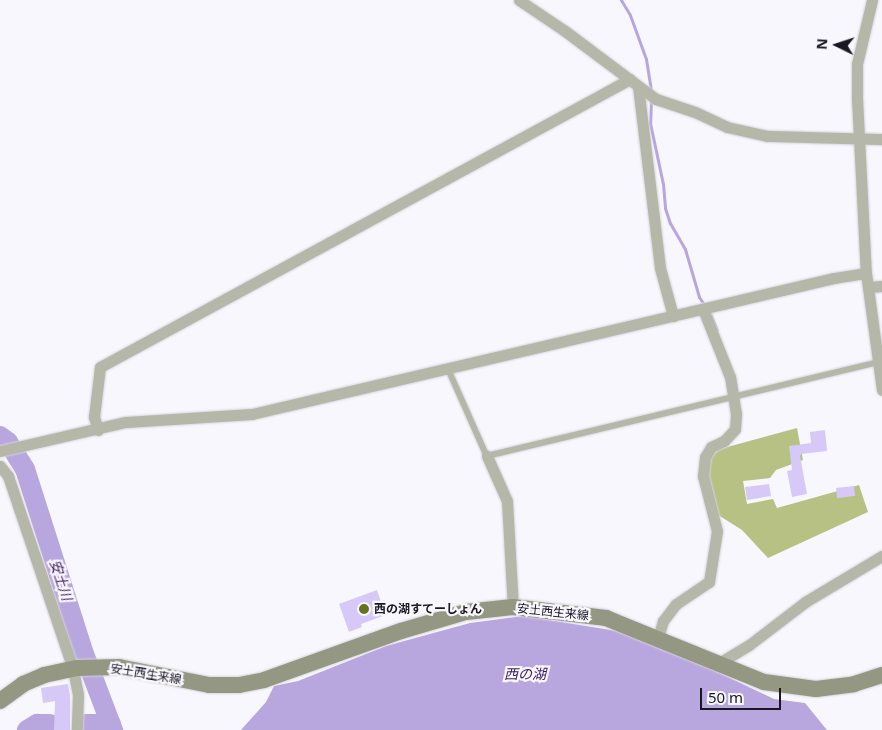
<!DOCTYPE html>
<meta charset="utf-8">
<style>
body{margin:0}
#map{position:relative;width:882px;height:730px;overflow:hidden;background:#f9f7fe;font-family:"Noto Sans","Noto Sans JP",sans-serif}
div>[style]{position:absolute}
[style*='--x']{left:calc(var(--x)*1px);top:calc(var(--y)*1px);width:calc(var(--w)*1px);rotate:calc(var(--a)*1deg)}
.forest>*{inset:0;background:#b6c183}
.water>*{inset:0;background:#b8a6df}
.stream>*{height:3px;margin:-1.5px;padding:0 1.5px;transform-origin:1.5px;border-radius:1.5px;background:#b8a6df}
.river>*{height:20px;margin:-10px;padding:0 10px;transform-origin:10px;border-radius:10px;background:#b8a6df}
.building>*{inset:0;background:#d6c8f7}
.roads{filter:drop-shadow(0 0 1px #d5d3db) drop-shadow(0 0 1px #d5d3db)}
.lane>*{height:5.5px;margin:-2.75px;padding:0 2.75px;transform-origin:2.75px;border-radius:2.75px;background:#b5b8a9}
.street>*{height:11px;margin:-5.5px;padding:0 5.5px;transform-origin:5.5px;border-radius:5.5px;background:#b5b8a9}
.secondary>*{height:16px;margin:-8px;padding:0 8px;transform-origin:8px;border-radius:8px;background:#949883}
.dots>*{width:14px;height:14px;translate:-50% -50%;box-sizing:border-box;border:2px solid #f9f7fe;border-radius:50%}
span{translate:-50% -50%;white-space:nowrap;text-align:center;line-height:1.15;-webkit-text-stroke:4.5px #f9f7fe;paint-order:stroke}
.poi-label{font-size:12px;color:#1a1622;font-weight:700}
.left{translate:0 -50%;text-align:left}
.street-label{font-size:12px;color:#1a1622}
.water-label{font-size:14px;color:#361a5c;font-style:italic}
.north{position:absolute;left:812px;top:20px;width:50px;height:50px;-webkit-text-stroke:4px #f9f7fe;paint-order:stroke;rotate:274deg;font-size:14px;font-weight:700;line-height:20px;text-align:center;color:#1a1622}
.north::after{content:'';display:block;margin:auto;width:18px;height:22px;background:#1a1622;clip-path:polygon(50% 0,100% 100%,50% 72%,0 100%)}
.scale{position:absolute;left:700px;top:688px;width:81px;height:22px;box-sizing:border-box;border:2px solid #1a1622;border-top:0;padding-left:6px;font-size:15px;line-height:18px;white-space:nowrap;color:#1a1622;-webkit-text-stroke:4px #f9f7fe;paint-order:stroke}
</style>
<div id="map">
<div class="forest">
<i style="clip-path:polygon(797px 428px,803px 460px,776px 470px,770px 478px,743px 481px,747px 504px,773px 499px,777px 508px,859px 485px,868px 512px,768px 558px,742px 530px,715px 513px,707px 478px,707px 460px,720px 449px)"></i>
</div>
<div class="water">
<i style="clip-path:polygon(524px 616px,617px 631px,684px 656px,774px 699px,805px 703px,827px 730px,241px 730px,266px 702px,274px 686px,298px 681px,386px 646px,470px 623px)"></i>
</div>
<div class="stream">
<i style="--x:621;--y:0;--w:17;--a:59"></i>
<i style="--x:630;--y:15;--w:47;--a:70"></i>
<i style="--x:646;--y:59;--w:32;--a:81"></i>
<i style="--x:651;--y:100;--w:23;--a:92"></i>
<i style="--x:650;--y:123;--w:62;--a:78"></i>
<i style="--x:663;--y:184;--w:24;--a:85"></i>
<i style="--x:665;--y:208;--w:16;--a:72"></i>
<i style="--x:670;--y:223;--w:30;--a:60"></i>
<i style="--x:685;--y:249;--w:50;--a:73.7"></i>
<i style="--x:699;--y:297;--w:11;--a:56"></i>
<i style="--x:710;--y:313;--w:18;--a:68"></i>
</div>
<div class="river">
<i style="--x:0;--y:436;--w:10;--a:37"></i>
<i style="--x:8;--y:442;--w:32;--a:58"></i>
<i style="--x:25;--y:469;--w:191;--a:72.3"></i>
<i style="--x:83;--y:651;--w:85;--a:69.2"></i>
<i style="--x:85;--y:724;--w:26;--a:0"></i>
<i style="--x:27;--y:730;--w:12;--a:-31"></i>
<i style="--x:37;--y:724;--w:13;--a:0"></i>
</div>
<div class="building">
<i style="clip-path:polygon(825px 430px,827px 451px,801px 454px,800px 456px,807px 494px,792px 497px,787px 471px,792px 470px,789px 446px,811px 443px,810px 432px)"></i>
<i style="clip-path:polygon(769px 484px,771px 496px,747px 500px,745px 487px)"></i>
<i style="clip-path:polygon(854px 486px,855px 496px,837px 498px,836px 488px)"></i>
<i style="clip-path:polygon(377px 590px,381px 602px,384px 600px,389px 614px,361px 624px,362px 627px,349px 632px,339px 604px)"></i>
<i style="clip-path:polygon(68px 684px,70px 696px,70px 730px,54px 730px,55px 701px,43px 703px,41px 688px)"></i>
</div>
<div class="roads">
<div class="lane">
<i style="--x:448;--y:368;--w:96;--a:66.1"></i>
<i style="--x:487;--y:456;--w:403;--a:-13.5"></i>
</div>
<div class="street">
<i style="--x:519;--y:0;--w:55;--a:34"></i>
<i style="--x:565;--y:31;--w:114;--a:36.8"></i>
<i style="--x:656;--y:99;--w:41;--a:18.4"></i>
<i style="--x:695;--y:112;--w:35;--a:25"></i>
<i style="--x:727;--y:127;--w:42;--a:12.4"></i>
<i style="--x:768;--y:136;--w:114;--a:1.5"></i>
<i style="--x:872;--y:0;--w:66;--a:103.2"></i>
<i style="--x:857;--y:64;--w:34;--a:90"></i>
<i style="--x:857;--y:98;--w:175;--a:87.1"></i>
<i style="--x:866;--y:273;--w:118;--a:82.2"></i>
<i style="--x:638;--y:86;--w:183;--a:83.1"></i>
<i style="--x:660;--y:268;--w:50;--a:74.8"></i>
<i style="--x:869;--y:287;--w:13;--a:-4"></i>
<i style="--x:98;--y:430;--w:14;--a:-107"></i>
<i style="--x:94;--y:417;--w:50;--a:-83.2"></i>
<i style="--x:100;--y:367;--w:603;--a:-28.52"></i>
<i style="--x:0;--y:451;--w:129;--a:-13"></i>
<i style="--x:126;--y:422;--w:126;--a:-3.6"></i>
<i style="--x:252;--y:414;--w:598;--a:-13.15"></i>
<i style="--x:834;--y:278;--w:32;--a:-9"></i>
<i style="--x:487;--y:456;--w:49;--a:66"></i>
<i style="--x:507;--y:501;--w:106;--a:86.8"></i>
<i style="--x:0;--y:466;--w:13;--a:51"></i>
<i style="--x:8;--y:476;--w:204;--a:71.4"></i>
<i style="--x:73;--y:669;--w:26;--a:79"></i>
<i style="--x:78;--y:695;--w:35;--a:92"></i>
<i style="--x:658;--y:638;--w:18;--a:-74"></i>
<i style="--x:663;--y:621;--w:21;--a:-53"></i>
<i style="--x:676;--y:604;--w:40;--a:-34"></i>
<i style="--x:709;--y:582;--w:52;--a:-81.1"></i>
<i style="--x:717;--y:531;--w:57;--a:-104.3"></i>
<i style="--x:703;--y:476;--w:19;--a:-84"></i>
<i style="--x:705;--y:457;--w:12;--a:-59"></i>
<i style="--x:711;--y:447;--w:14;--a:-25"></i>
<i style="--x:724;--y:441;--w:16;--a:-47"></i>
<i style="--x:735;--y:429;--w:15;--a:-86"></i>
<i style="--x:736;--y:414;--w:37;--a:-99"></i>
<i style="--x:730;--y:377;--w:73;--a:-111.7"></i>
<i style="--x:719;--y:663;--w:35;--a:-31"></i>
<i style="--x:749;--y:645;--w:71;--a:-37.5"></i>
<i style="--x:805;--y:602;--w:90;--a:-30.9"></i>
</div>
<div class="secondary">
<i style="--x:0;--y:701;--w:29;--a:-36"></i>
<i style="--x:23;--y:684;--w:23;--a:-23"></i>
<i style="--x:44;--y:675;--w:34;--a:-12"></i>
<i style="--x:77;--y:668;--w:42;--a:-1.4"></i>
<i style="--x:119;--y:667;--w:92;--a:11.3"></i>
<i style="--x:209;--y:685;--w:30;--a:0"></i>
<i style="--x:239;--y:685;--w:25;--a:-11"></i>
<i style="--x:264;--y:680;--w:145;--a:-19.7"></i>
<i style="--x:401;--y:631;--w:68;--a:-16.3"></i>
<i style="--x:466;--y:612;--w:47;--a:-6.1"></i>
<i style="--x:513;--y:607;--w:94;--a:6.7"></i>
<i style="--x:606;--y:618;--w:170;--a:22.1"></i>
<i style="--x:764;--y:682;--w:52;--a:7.7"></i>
<i style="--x:816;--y:689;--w:38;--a:-7"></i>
<i style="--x:854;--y:684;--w:29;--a:-18"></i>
</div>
</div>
<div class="dots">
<i style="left:364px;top:609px;background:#66711b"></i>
</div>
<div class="poi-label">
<span class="left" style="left:374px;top:609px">西の湖すてーしょん</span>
</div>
<div class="street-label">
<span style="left:553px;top:612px;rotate:6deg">安土西生来線</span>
<span style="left:146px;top:674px;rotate:9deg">安土西生来線</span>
</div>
<div class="water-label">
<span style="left:61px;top:580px;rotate:72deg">安土川</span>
<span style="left:525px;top:674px">西の湖</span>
</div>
<div class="north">N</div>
<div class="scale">50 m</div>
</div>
